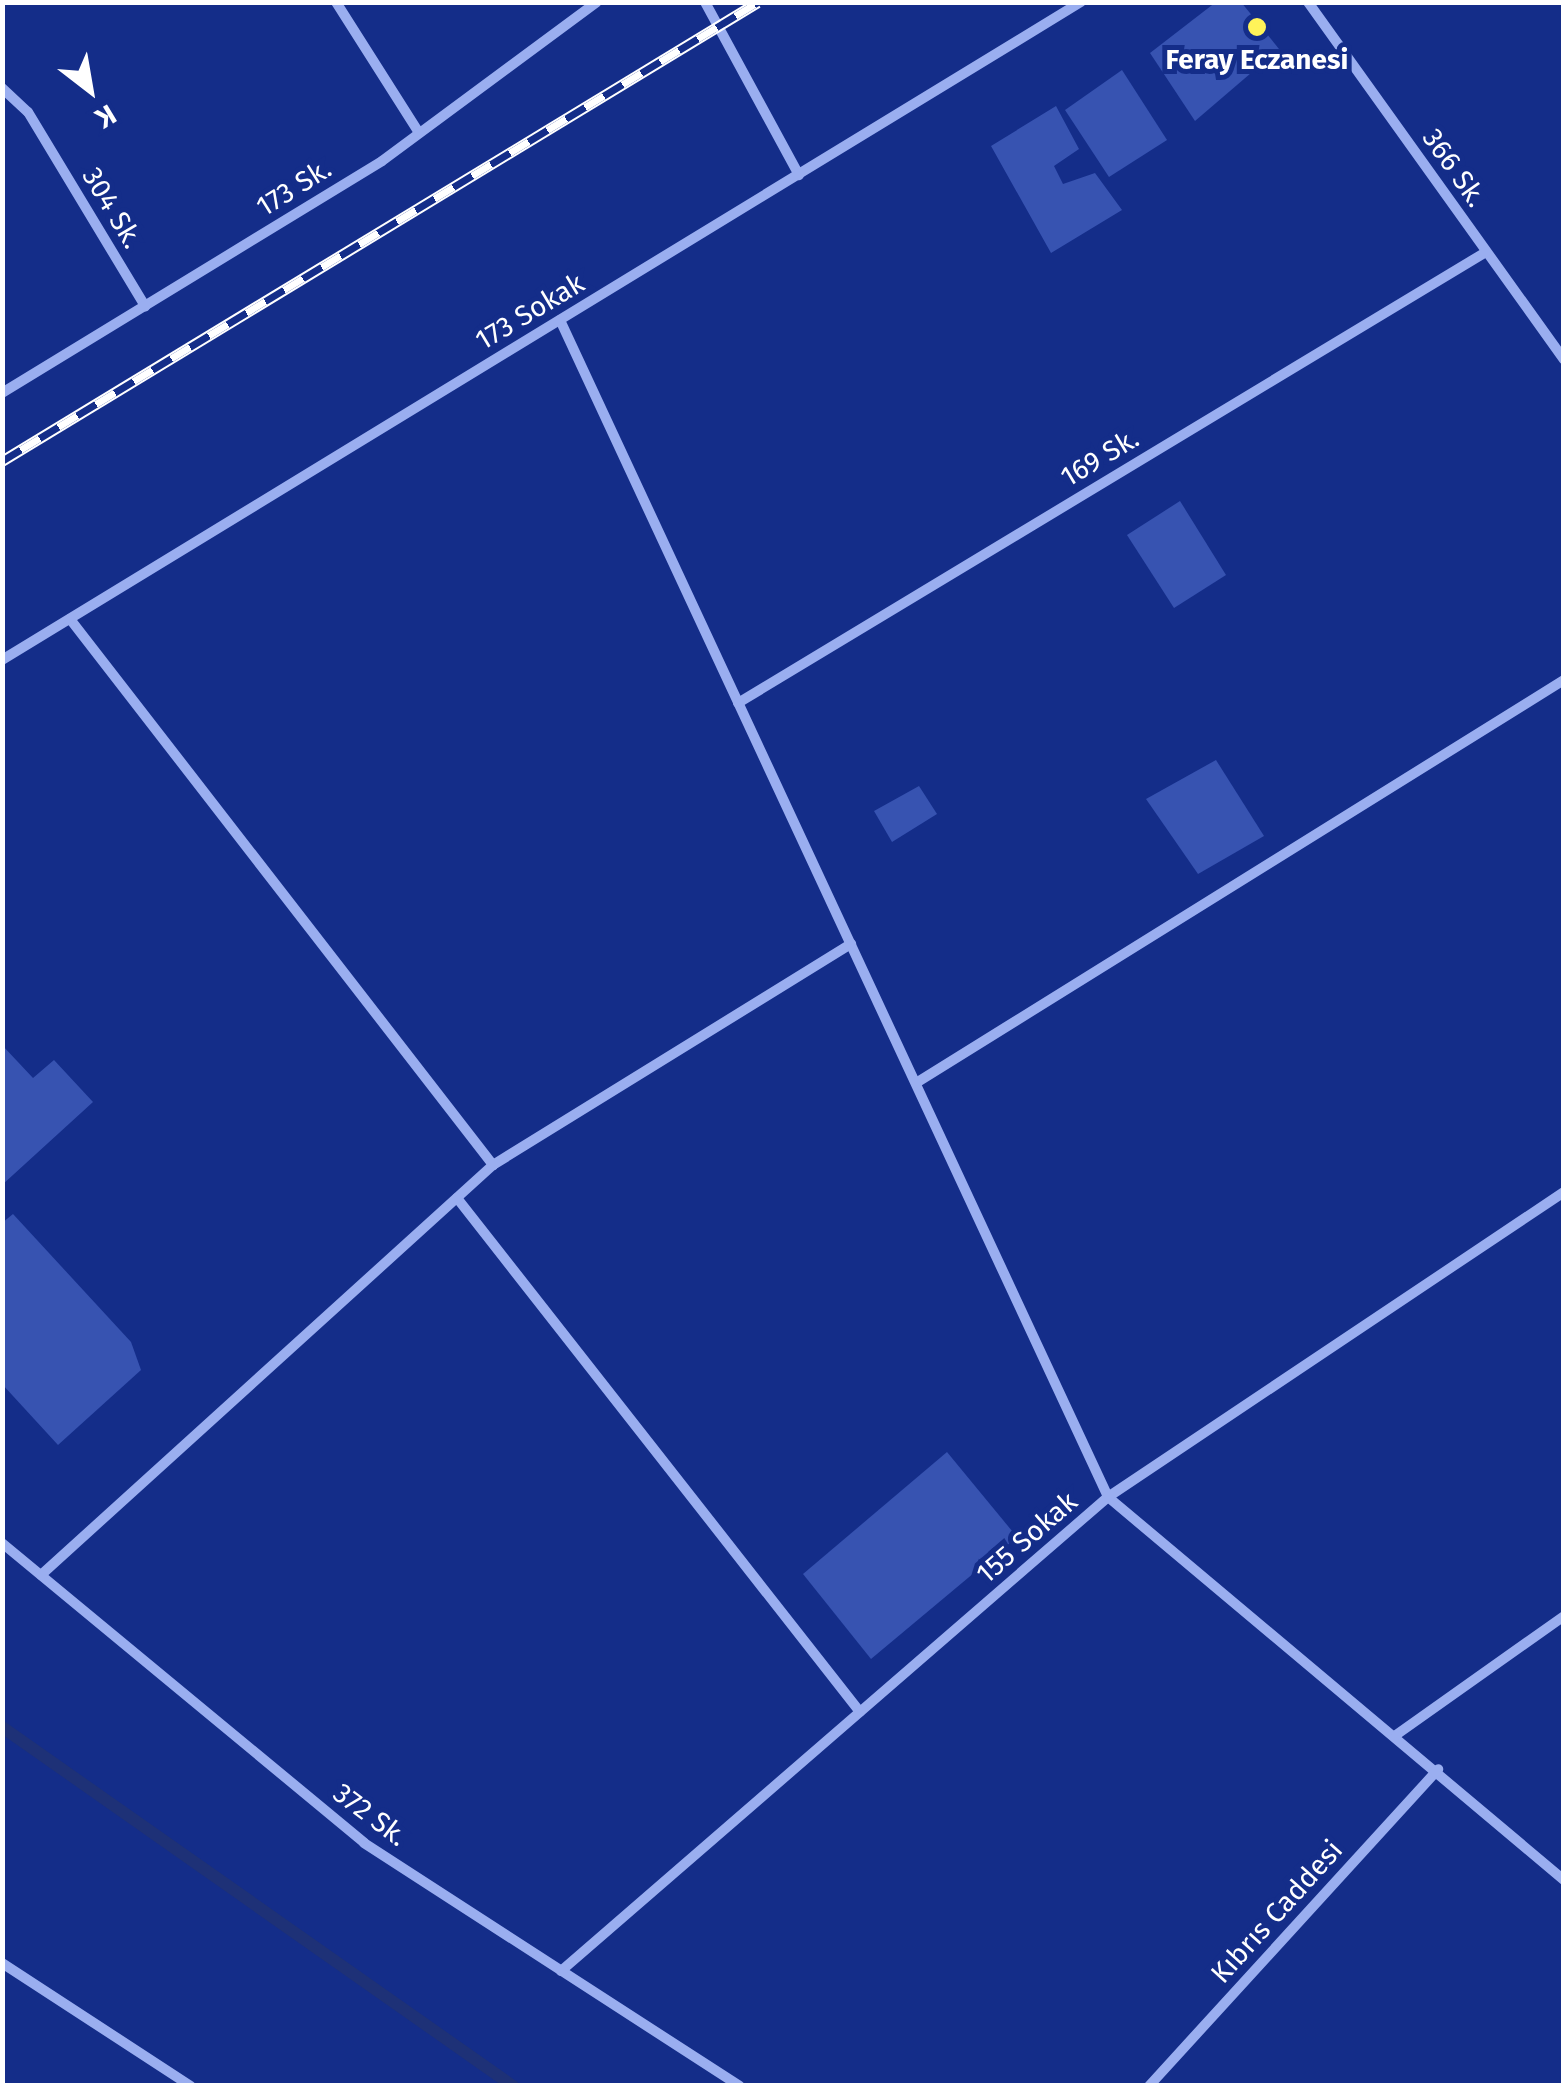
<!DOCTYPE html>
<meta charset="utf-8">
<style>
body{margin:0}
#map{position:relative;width:1566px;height:2088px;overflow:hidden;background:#142d89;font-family:"Fira Sans",sans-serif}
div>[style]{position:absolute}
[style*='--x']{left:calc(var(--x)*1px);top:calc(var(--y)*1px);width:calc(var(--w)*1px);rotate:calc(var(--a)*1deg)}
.stream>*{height:12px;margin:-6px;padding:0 6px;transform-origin:6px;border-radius:6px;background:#1e3177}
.building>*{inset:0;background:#3753b1}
.street>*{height:10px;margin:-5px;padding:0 5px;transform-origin:5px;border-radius:5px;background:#9aaef0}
.rail>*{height:11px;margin-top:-5.5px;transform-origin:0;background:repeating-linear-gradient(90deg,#142d89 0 22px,#fff 0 44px);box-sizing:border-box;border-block:2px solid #fff}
.dots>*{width:28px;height:28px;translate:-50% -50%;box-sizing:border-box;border:5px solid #142d89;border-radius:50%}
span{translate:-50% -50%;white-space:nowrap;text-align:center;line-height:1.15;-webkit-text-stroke:10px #142d89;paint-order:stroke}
.poi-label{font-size:28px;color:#fff;font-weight:700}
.street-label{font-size:28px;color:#fff}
.frame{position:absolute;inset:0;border:5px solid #fff;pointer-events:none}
.north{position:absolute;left:40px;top:40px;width:100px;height:100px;-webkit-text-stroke:8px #142d89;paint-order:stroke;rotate:149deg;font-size:28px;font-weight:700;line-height:40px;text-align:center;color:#fff}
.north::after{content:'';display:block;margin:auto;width:35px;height:45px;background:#fff;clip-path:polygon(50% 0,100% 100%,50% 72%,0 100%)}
</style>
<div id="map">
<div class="stream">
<i style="--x:2;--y:1727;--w:625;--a:35.09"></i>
</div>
<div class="building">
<i style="clip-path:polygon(1216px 2px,1241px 2px,1279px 49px,1195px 121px,1150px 53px)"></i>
<i style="clip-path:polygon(1122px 70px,1167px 140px,1109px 177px,1065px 110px)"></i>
<i style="clip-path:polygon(1056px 106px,1079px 149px,1054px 166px,1063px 184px,1095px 173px,1122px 210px,1051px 253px,991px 146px)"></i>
<i style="clip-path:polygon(1180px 501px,1226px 575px,1174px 608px,1127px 535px)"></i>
<i style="clip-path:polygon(1216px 760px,1264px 836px,1198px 874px,1146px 799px)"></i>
<i style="clip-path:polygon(919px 786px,937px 814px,892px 842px,874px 811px)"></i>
<i style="clip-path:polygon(2px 1045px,33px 1078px,54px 1060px,93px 1102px,2px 1185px)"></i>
<i style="clip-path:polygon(13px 1214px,131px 1342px,141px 1370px,58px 1445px,2px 1384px,2px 1223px)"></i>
<i style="clip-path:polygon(947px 1452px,1017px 1537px,871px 1659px,803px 1574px)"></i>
</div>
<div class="street">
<i style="--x:336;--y:2;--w:155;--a:57.6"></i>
<i style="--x:705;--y:2;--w:197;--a:61.5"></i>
<i style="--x:1308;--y:2;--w:440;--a:54.4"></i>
<i style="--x:2;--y:88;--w:35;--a:43"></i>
<i style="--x:28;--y:112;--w:227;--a:58.9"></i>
<i style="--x:560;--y:320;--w:1298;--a:65.03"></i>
<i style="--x:1108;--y:1497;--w:596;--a:40.03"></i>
<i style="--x:2;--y:393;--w:445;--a:-31.4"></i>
<i style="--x:382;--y:161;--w:267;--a:-36.5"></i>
<i style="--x:70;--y:619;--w:691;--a:52.23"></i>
<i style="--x:2;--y:660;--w:1264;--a:-31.38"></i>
<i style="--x:738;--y:703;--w:873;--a:-31.09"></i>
<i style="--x:916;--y:1083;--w:763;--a:-31.88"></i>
<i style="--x:457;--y:1198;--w:653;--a:51.9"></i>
<i style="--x:2;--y:1543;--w:470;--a:39.6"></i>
<i style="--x:364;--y:1843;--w:447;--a:32.9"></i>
<i style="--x:41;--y:1575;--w:610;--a:-42.21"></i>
<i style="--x:493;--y:1165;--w:421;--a:-31.7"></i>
<i style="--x:1396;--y:1735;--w:206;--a:-35.3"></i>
<i style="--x:2;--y:1963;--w:225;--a:33.1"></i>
<i style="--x:561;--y:1971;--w:724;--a:-40.91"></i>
<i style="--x:1108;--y:1497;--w:549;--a:-33.78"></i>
<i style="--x:1149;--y:2086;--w:429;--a:-47.6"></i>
</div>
<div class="rail">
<i style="--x:2;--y:461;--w:884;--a:-31.26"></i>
</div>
<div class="dots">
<i style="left:1257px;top:27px;background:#fff359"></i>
</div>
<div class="poi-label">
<span style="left:1257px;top:60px">Feray Eczanesi</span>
</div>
<div class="street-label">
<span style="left:1454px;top:168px;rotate:55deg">366 Sk.</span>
<span style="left:294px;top:188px;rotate:-32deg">173 Sk.</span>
<span style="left:112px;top:208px;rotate:59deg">304 Sk.</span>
<span style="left:530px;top:312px;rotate:-31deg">173 Sokak</span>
<span style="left:1100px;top:458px;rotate:-31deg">169 Sk.</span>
<span style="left:1027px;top:1538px;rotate:-41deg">155 Sokak</span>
<span style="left:370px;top:1815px;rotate:37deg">372 Sk.</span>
<span style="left:1277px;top:1912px;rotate:-48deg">Kıbrıs Caddesi</span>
</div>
<div class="frame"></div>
<div class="north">K</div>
</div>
